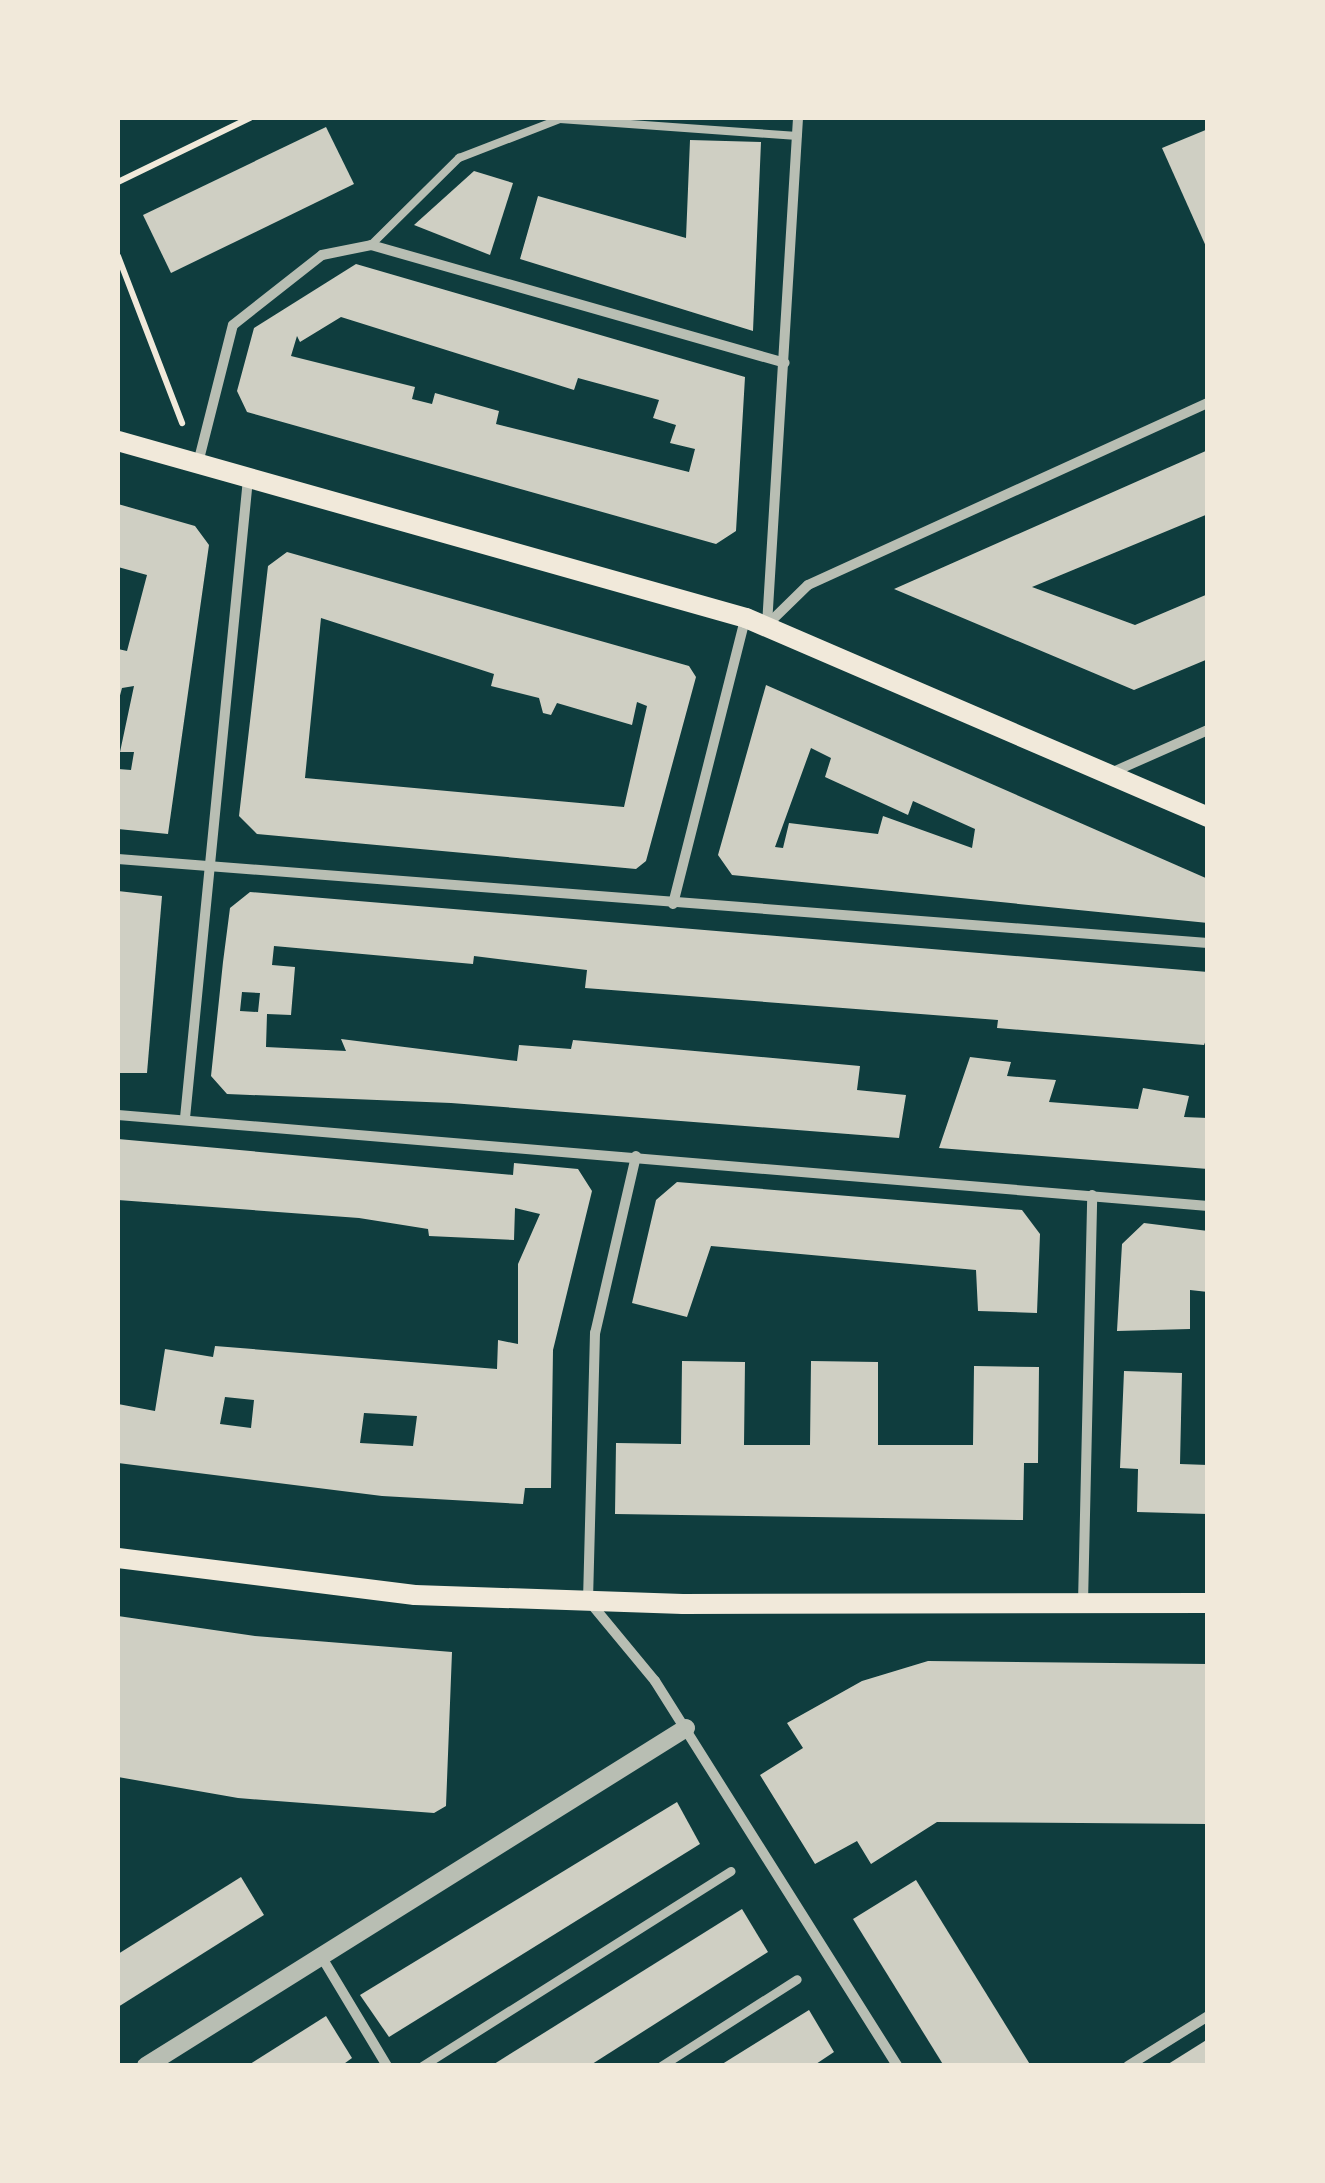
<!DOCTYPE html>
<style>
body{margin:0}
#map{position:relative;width:1325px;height:2183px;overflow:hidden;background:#0f3d3e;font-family:Arial,sans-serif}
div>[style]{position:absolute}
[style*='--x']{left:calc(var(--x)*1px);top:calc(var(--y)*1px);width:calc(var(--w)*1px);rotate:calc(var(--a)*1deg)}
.building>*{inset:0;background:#cfcfc3}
.path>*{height:6px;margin:-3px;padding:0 3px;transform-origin:3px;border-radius:3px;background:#f1e9da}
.service>*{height:8px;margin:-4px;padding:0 4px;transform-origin:4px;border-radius:4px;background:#b8beb3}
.pedestrian>*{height:9px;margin:-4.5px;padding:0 4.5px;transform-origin:4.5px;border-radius:4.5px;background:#b8beb3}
.minor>*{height:10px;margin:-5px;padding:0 5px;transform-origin:5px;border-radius:5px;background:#b8beb3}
.tertiary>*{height:18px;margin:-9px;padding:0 9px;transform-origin:9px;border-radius:9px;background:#b8beb3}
.secondary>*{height:20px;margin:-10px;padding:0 10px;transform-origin:10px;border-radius:10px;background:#f1e9da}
span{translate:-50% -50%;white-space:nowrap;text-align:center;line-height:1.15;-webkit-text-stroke:10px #f1e9da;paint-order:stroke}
.frame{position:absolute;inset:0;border:120px solid #f1e9da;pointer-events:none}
</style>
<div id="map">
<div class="building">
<i style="clip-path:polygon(326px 127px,354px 184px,171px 273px,143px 215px)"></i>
<i style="clip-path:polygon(1208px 129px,1208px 251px,1162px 148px)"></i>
<i style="clip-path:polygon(690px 140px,761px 142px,753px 331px,520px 259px,538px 196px,686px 238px)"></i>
<i style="clip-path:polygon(474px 171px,513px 183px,490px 255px,414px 225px)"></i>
<i style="clip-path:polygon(evenodd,356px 264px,745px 377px,736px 531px,716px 544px,247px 412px,237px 391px,254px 328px,356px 264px,341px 317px,574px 390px,578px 378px,659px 400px,653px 418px,676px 425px,670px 443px,695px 449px,689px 472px,496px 424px,499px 411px,435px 393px,432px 404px,412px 399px,415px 387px,291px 356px,297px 336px,300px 342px,341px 317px)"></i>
<i style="clip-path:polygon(1208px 450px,1208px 514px,1032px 587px,1135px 625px,1208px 594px,1208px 659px,1134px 690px,894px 589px)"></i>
<i style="clip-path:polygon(118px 504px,195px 526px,209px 545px,168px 834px,118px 829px,118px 769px,131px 770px,134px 752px,120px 752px,134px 686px,122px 688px,118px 703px,118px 649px,127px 651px,147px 575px,118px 567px)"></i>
<i style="clip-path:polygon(evenodd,287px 552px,689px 666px,696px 677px,646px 861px,636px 869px,257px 834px,239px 816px,268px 566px,287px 552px,321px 618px,494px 674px,491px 686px,539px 698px,543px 713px,551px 715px,557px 703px,632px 725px,637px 702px,647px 706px,624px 807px,305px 778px,321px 618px)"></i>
<i style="clip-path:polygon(evenodd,766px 685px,1208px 879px,1208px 923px,732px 875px,718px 855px,766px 685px,811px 748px,831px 758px,825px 777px,908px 815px,913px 801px,975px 829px,972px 848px,883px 816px,878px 834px,789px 823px,783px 848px,775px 847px,811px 748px)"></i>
<i style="clip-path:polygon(118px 891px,162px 896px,147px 1073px,118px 1073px)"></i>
<i style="clip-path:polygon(evenodd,250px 892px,1208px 972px,1208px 1035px,1204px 1045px,997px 1028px,998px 1020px,585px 988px,587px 970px,474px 956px,473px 964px,274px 946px,272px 965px,295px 967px,291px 1015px,267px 1014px,266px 1047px,346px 1051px,341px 1039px,517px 1061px,519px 1045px,571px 1049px,573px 1040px,860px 1066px,857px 1090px,906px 1095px,899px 1138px,451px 1103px,227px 1094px,211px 1076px,223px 962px,230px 908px,250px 892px,242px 992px,260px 993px,258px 1012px,240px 1011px,242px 992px)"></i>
<i style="clip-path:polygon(970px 1057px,1011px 1062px,1007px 1076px,1056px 1080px,1049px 1102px,1138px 1109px,1143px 1088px,1189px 1096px,1184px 1117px,1208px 1118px,1208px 1169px,939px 1148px)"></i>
<i style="clip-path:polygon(evenodd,118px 1139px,513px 1175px,514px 1163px,578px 1169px,592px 1191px,553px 1350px,551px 1488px,525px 1488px,523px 1504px,382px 1496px,118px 1463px,118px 1404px,155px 1411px,165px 1349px,213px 1357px,215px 1346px,497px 1369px,498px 1340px,518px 1344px,518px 1264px,540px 1214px,515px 1208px,514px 1240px,429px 1236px,428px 1229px,359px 1218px,118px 1200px,118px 1139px,225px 1397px,254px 1400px,251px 1428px,220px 1424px,225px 1397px,118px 1139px,364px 1413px,417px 1416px,413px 1446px,360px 1443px,364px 1413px)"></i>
<i style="clip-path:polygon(677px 1182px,1022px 1210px,1040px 1234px,1037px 1313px,978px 1311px,976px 1270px,711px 1246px,687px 1317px,632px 1303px,656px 1200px)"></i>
<i style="clip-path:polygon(1144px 1223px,1208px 1231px,1208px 1292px,1190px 1290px,1190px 1329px,1117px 1331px,1122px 1244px)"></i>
<i style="clip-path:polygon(682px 1361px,745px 1362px,744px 1445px,810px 1445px,811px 1361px,878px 1362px,878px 1445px,973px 1445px,974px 1366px,1039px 1367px,1038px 1463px,1024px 1463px,1023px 1520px,615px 1514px,616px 1443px,681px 1444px)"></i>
<i style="clip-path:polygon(1124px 1371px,1182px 1373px,1180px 1464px,1208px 1465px,1208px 1514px,1137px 1512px,1138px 1469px,1120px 1468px)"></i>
<i style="clip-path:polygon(118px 1616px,255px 1636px,452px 1652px,446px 1806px,434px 1813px,238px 1798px,118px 1777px)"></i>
<i style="clip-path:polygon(928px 1661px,1208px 1664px,1208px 1824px,937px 1822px,871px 1864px,857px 1841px,815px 1864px,760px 1775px,803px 1748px,787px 1723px,862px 1681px)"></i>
<i style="clip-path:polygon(677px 1802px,700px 1844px,389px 2037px,360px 1995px)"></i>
<i style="clip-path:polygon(241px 1877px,264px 1915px,118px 2007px,118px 1954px)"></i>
<i style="clip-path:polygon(916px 1880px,1031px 2066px,944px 2066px,853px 1919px)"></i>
<i style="clip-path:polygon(742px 1909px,768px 1952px,589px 2066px,491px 2066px)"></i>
<i style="clip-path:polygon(809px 2010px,834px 2052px,813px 2066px,719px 2066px)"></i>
<i style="clip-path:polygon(326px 2016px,352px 2058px,341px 2066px,247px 2066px)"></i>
<i style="clip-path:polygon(1208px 2039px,1208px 2066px,1165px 2066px)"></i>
</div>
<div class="path">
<i style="--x:118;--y:182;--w:147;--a:-25.9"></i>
<i style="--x:118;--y:256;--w:179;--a:69"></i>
</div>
<div class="service">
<i style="--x:371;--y:245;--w:124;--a:-44.7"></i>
<i style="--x:459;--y:158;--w:108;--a:-21.1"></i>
<i style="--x:560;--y:119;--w:238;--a:4.1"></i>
</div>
<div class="pedestrian">
<i style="--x:422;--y:2066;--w:365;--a:-32.3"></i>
<i style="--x:661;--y:2066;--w:161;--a:-32.6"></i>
</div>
<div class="minor">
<i style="--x:198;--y:463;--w:142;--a:-75.8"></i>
<i style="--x:233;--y:325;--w:113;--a:-38.2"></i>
<i style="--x:322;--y:255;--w:50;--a:-11.5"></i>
<i style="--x:371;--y:245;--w:430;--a:15.9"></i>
<i style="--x:767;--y:625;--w:508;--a:-86.5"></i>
<i style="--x:767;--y:625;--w:57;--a:-44.3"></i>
<i style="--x:808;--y:585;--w:439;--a:-24.5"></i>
<i style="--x:1113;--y:772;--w:104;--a:-23.9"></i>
<i style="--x:118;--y:859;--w:1093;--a:4.41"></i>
<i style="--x:673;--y:904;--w:294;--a:-75.8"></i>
<i style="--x:118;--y:1115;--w:1094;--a:4.77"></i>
<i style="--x:185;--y:1118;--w:642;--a:-84.37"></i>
<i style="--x:636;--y:1156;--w:182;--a:103"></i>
<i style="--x:595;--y:1333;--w:267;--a:91.5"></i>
<i style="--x:588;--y:1600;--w:105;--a:50.4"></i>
<i style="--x:655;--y:1681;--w:455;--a:57.8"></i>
<i style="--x:1083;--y:1603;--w:408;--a:-88.7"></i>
<i style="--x:321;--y:1956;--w:128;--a:59"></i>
<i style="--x:1128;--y:2066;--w:94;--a:-32"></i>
</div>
<div class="tertiary">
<i style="--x:146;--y:2066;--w:637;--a:-32.04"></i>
</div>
<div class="secondary">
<i style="--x:118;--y:441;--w:652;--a:15.74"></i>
<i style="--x:746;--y:618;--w:503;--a:23.3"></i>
<i style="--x:118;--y:1558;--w:299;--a:7.1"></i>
<i style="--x:415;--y:1595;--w:268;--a:1.9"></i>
<i style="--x:683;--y:1604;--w:525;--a:-0.11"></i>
</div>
<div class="frame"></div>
</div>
